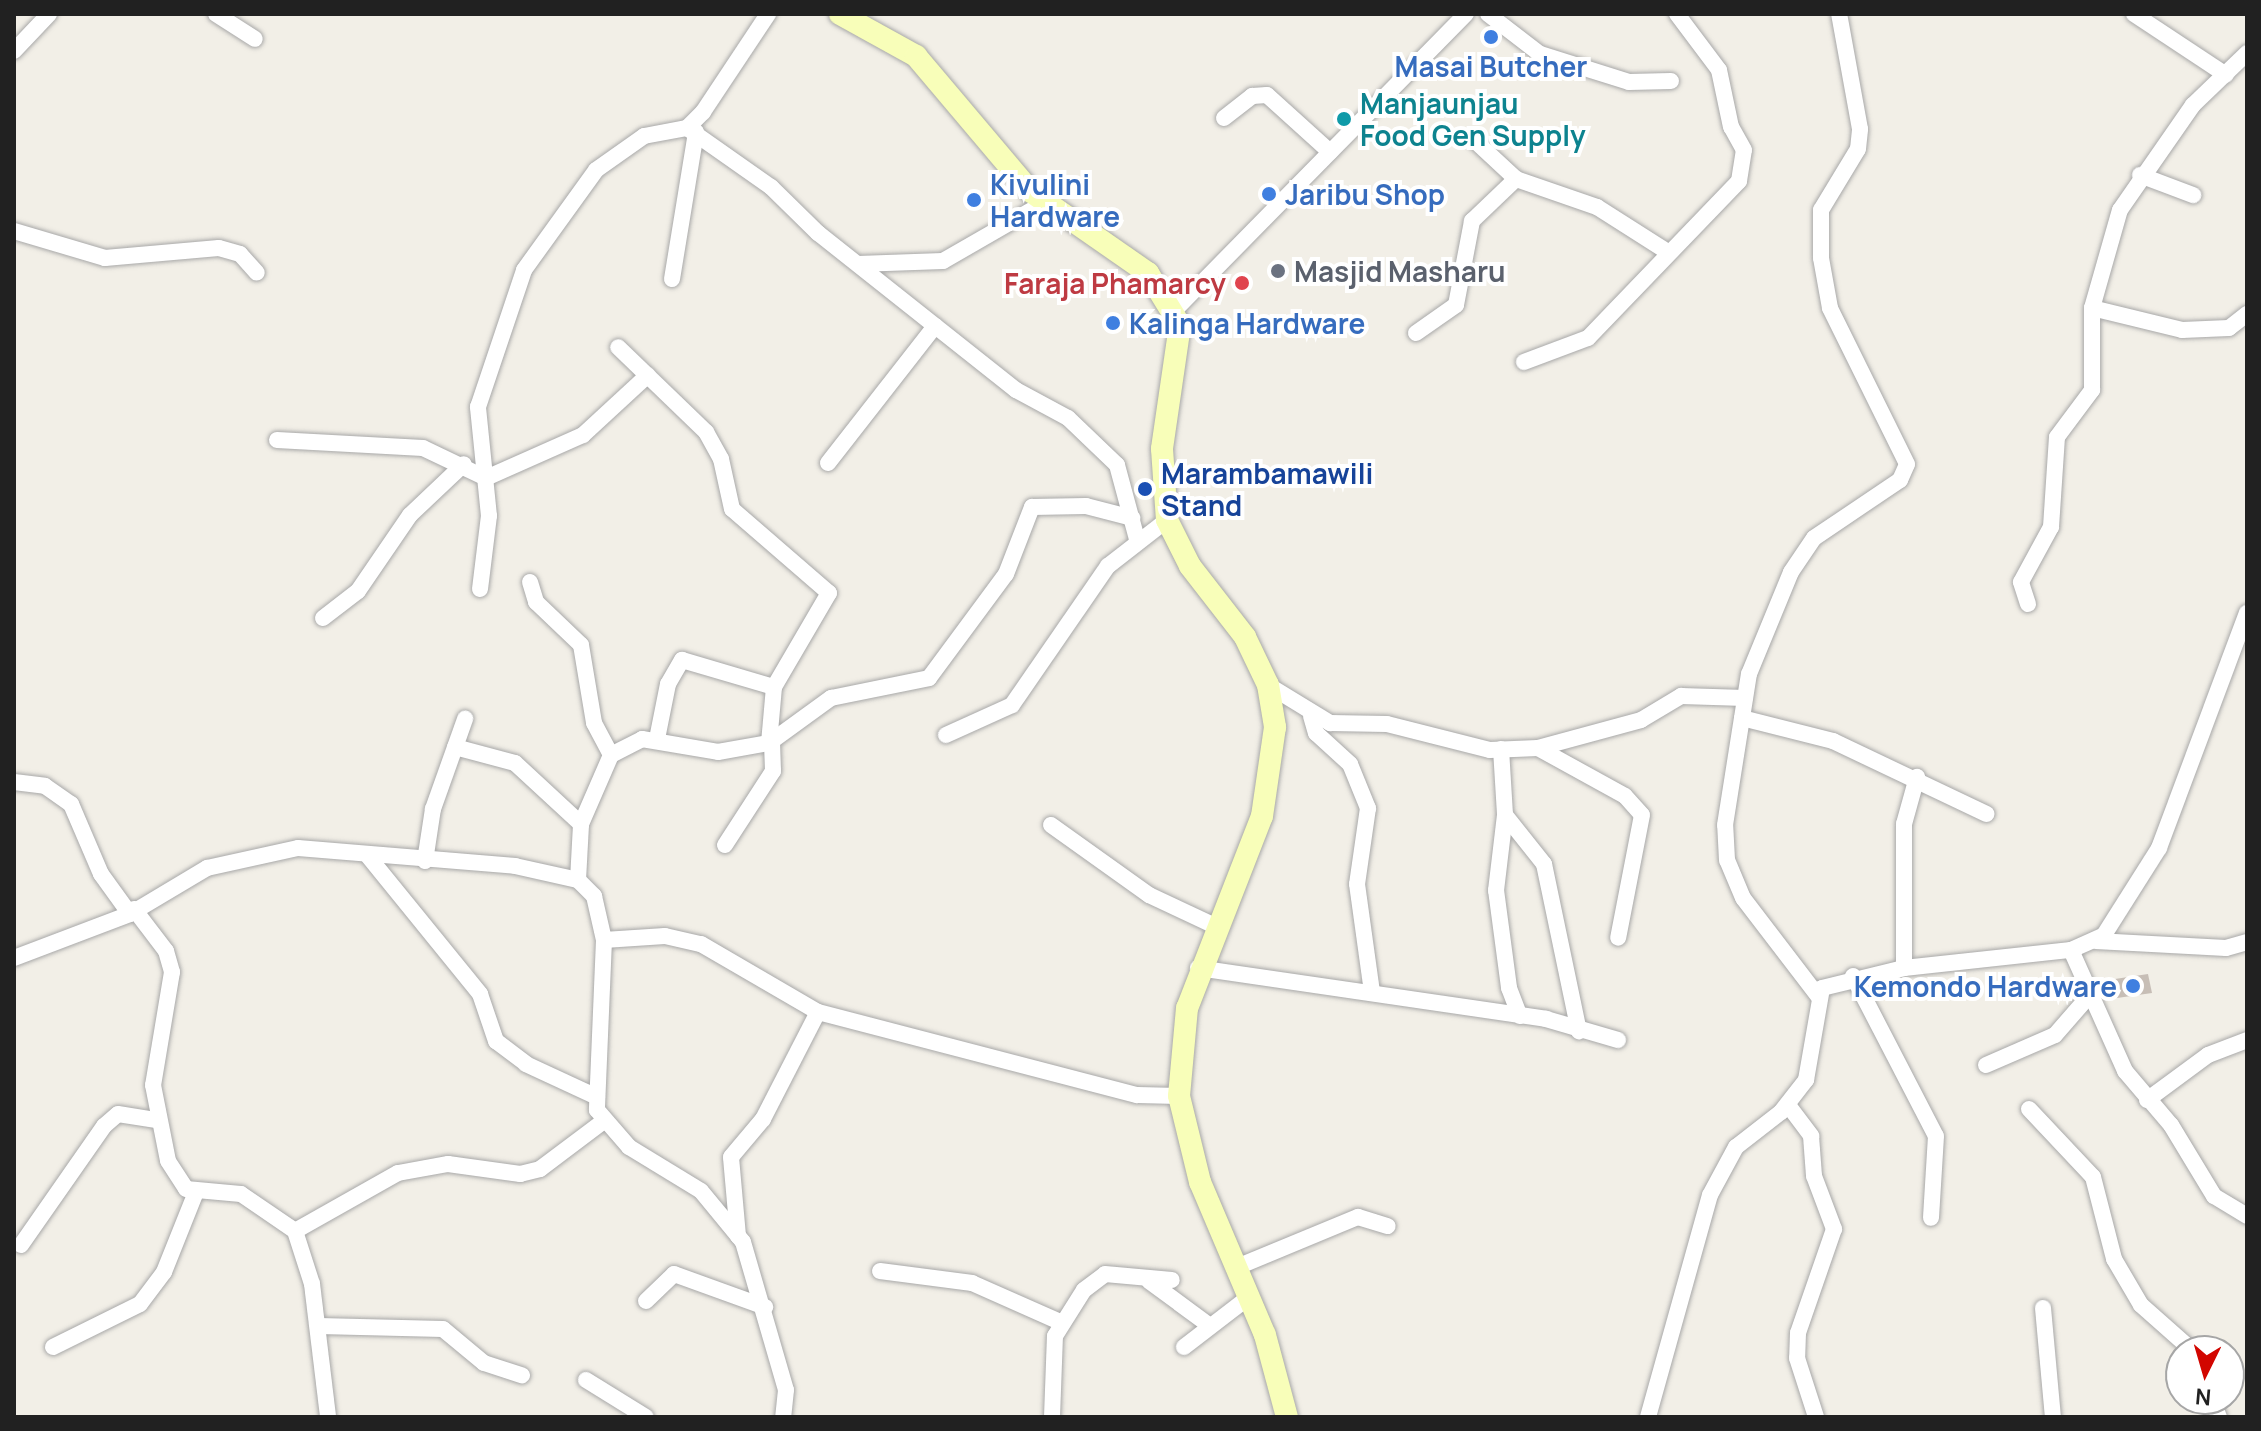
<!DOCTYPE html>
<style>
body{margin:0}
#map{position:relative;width:2261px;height:1431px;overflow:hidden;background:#f2efe7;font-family:Manrope,sans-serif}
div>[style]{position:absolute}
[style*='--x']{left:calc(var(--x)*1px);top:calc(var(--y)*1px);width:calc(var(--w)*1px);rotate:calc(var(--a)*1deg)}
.building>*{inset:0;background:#c7beb6}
.roads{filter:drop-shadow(0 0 2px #a8a8a8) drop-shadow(0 0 2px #a8a8a8)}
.street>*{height:16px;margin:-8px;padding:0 8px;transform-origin:8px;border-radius:8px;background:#fff}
.secondary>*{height:22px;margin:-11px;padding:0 11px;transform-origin:11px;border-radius:11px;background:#f8feb9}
.dots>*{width:22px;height:22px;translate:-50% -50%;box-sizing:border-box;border:4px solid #fff;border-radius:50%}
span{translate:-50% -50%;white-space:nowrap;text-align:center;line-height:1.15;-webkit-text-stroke:8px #fff;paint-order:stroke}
.shop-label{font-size:28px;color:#366cbe;font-weight:700}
.left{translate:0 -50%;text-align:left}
.right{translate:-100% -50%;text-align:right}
.culture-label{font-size:28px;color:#0d838f;font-weight:700}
.worship-label{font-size:28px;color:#5b616d;font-weight:700}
.health-label{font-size:28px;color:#be3a42;font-weight:700}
.transit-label{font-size:28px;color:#164399;font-weight:700}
.frame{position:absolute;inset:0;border:16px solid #212121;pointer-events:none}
.north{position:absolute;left:2165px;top:1335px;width:80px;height:80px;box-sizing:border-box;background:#fff;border:2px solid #a6a6a6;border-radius:50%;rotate:185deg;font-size:22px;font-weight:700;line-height:32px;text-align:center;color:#212121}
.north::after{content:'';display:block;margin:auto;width:28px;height:36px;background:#d20600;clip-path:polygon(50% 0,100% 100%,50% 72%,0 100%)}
</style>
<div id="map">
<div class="building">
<i style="clip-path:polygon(2148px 974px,2152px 993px,2117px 998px,2115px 979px)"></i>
</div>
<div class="roads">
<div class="street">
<i style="--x:216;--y:14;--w:46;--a:32.7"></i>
<i style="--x:1488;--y:14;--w:66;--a:37.6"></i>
<i style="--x:1540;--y:54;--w:93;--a:17.5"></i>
<i style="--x:1629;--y:82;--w:42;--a:-1.4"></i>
<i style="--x:2134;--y:14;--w:110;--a:33.5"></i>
<i style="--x:14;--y:51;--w:51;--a:-46.6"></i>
<i style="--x:1224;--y:118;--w:36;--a:-38"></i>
<i style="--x:1252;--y:96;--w:15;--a:-4"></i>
<i style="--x:1267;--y:95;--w:85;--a:42.1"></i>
<i style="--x:687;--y:128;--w:103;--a:35.1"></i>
<i style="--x:771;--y:187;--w:66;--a:44.4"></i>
<i style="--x:818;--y:233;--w:253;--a:38.4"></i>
<i style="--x:1016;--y:390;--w:59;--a:28.3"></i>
<i style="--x:1068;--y:418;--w:68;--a:43.8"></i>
<i style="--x:1117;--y:465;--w:77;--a:74.9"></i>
<i style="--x:1473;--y:139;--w:59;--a:42.9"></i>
<i style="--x:1516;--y:179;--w:86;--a:19.1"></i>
<i style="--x:1597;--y:207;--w:82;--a:32.5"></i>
<i style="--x:2140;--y:175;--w:57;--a:20.7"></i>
<i style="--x:14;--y:231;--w:95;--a:16.5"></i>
<i style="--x:105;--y:258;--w:114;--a:-5"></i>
<i style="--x:219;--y:248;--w:22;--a:16"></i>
<i style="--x:240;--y:254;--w:25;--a:48"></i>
<i style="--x:858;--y:264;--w:85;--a:-2"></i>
<i style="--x:943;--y:261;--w:116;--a:-29.9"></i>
<i style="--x:672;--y:279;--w:149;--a:-80.7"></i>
<i style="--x:2092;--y:308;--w:93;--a:13.7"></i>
<i style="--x:2182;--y:330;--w:47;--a:-2.4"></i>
<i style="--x:2229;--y:328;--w:23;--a:-38"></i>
<i style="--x:1175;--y:310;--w:415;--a:-45.5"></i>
<i style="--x:1416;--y:333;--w:49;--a:-35"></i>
<i style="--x:1456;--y:305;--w:86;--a:-79.2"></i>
<i style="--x:1472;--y:221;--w:61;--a:-43.7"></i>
<i style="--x:1524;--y:362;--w:68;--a:-20.6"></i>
<i style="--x:1588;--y:338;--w:218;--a:-46.1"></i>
<i style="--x:1739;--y:181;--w:31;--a:-81"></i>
<i style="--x:1744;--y:150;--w:26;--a:-119"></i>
<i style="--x:1731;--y:127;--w:58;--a:-101.9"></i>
<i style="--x:1719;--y:70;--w:70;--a:-126.9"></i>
<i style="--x:277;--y:440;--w:146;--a:3.1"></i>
<i style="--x:423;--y:448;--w:70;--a:25.5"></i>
<i style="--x:486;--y:478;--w:106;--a:-23.9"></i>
<i style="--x:583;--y:435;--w:88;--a:-42.7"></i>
<i style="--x:828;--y:463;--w:174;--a:-52"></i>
<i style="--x:530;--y:582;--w:21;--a:73"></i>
<i style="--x:536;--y:602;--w:62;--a:43.7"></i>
<i style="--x:581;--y:645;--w:79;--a:80.5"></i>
<i style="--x:594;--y:723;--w:36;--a:62"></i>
<i style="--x:480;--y:589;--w:74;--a:-83"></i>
<i style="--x:489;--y:516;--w:110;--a:-95.8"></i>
<i style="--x:478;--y:407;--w:145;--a:-71.4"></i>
<i style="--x:524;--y:270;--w:123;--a:-54.2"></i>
<i style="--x:596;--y:170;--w:59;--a:-35.3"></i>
<i style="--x:644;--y:136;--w:44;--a:-10.5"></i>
<i style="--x:687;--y:128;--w:23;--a:-45"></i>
<i style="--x:703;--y:112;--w:118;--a:-56.4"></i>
<i style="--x:2028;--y:604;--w:23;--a:-108"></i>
<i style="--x:2021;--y:582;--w:63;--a:-61.4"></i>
<i style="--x:2051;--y:527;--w:90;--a:-86.2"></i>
<i style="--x:2057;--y:437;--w:59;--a:-53.3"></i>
<i style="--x:2092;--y:390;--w:82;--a:-90"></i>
<i style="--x:2092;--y:308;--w:102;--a:-74.1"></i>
<i style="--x:2120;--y:210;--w:128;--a:-55.2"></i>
<i style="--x:2193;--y:105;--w:75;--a:-43.9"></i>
<i style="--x:323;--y:618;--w:44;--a:-37.6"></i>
<i style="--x:358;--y:591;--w:92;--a:-55.6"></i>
<i style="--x:410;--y:515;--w:74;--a:-43.4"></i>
<i style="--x:1268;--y:685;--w:73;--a:31.5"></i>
<i style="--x:1330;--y:723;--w:57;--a:1"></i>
<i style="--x:1387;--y:724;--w:106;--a:14.2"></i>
<i style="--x:1490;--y:750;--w:48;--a:-2.4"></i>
<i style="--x:1538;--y:748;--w:99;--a:28.9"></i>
<i style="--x:1625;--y:796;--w:25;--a:48"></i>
<i style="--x:1642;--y:815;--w:125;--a:101"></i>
<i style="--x:1311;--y:716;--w:18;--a:74"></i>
<i style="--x:1316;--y:733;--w:46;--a:42.4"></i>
<i style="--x:1350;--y:764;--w:48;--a:67.8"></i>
<i style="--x:1368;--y:808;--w:77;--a:98.2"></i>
<i style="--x:1357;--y:884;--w:109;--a:82.1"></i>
<i style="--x:1742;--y:718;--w:94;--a:14.2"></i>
<i style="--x:1833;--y:741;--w:170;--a:25.4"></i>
<i style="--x:946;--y:735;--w:72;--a:-24.4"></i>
<i style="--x:1012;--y:705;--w:169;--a:-55.4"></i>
<i style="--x:1108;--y:566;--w:75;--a:-37.9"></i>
<i style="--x:657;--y:739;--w:56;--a:-78.7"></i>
<i style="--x:668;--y:684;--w:28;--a:-60"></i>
<i style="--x:682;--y:660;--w:96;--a:16.4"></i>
<i style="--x:769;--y:743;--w:77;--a:-36"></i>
<i style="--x:831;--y:698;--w:100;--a:-11.5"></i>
<i style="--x:929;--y:678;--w:129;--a:-53.5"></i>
<i style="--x:1006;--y:574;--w:72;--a:-68.8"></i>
<i style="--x:1032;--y:507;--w:54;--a:-1.1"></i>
<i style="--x:1086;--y:506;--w:48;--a:14.6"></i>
<i style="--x:455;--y:747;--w:62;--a:14.9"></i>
<i style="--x:515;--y:763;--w:90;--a:42.7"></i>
<i style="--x:1538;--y:748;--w:107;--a:-15.2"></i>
<i style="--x:1641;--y:720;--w:47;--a:-31"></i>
<i style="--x:1681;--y:696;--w:64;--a:1.8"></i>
<i style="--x:1501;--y:749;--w:66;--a:86.5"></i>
<i style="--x:1505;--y:815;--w:63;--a:51.5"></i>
<i style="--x:1544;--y:864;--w:171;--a:78.2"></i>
<i style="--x:14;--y:782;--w:31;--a:7"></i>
<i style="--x:45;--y:786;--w:32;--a:35"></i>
<i style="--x:71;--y:804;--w:76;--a:66.8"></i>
<i style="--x:101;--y:874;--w:49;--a:54.1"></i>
<i style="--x:1505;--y:815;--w:76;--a:96.8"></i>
<i style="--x:1496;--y:890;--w:99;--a:82.4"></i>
<i style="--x:1509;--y:988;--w:30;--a:69"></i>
<i style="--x:1051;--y:825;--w:120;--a:35.5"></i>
<i style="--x:1149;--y:895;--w:73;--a:25.2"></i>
<i style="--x:725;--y:845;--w:88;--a:-57"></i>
<i style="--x:773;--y:771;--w:30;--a:-92"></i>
<i style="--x:368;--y:856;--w:178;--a:50.9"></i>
<i style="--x:480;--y:994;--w:50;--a:71.2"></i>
<i style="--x:496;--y:1041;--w:38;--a:37"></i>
<i style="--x:526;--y:1064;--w:78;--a:24.9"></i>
<i style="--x:425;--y:861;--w:53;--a:-81.3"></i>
<i style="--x:433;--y:809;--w:96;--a:-70.4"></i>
<i style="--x:578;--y:880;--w:56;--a:-86.9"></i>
<i style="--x:581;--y:824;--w:75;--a:-66.5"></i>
<i style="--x:611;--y:755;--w:35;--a:-27"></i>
<i style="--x:642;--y:739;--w:77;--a:9.7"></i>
<i style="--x:718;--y:752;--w:52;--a:-10"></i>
<i style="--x:769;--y:743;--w:56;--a:-84.9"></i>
<i style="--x:774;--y:687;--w:109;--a:-59.7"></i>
<i style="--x:829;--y:593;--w:128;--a:-139.1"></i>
<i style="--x:732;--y:509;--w:51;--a:-102.4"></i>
<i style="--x:721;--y:459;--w:31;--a:-119"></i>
<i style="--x:706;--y:432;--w:122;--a:-136"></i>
<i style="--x:134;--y:909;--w:53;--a:52.7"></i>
<i style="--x:166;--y:951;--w:22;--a:74"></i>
<i style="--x:172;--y:972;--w:115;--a:99.5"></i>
<i style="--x:153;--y:1085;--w:77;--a:78.8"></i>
<i style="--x:168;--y:1161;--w:33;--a:57"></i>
<i style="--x:186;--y:1189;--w:55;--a:5.2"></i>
<i style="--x:241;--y:1194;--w:65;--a:34.4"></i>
<i style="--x:295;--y:1231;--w:56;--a:72.2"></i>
<i style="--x:312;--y:1284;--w:134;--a:83.1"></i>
<i style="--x:604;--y:940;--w:61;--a:-3.8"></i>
<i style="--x:665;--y:936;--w:37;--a:13"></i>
<i style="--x:701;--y:944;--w:135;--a:30.2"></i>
<i style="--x:818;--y:1012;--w:330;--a:14.6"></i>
<i style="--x:1137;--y:1095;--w:42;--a:1.4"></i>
<i style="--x:2096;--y:941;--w:130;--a:3.1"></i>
<i style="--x:2226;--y:948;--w:22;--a:-16"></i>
<i style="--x:2071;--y:950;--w:133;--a:65.9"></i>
<i style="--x:2125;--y:1071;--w:71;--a:49.6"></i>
<i style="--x:2171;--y:1125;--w:83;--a:58.8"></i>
<i style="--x:2214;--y:1196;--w:39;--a:31"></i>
<i style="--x:14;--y:958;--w:124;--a:-20.8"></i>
<i style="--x:130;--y:914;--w:90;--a:-30.9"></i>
<i style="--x:207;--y:868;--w:93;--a:-12.4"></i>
<i style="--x:298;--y:848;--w:218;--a:4.7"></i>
<i style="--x:515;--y:866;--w:65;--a:12.5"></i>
<i style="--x:578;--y:880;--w:23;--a:45"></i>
<i style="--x:594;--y:896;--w:45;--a:77.2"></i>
<i style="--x:604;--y:940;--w:170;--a:92.4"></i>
<i style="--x:597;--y:1110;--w:49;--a:49.1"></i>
<i style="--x:629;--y:1147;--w:84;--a:31.4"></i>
<i style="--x:701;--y:1191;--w:66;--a:50.5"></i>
<i style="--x:743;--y:1242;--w:154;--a:73.8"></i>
<i style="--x:786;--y:1390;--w:27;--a:96"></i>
<i style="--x:1198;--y:968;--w:352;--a:8.3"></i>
<i style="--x:1546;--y:1019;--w:75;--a:16.3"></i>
<i style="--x:1904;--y:968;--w:144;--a:-90"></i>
<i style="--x:1904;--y:824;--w:49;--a:-74.5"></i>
<i style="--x:1853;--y:976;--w:180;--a:62.6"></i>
<i style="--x:1936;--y:1136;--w:82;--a:93.5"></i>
<i style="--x:1818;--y:996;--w:123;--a:-127.4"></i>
<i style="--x:1743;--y:898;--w:41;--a:-112.8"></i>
<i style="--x:1727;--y:860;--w:35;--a:-93"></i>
<i style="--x:1725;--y:825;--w:153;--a:-81"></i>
<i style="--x:1749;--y:674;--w:110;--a:-67.6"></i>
<i style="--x:1791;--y:572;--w:41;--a:-55.9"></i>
<i style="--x:1814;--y:538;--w:104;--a:-34"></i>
<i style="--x:1900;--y:480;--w:17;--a:-66"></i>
<i style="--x:1907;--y:464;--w:174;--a:-116.3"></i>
<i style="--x:1830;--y:308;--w:51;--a:-100.2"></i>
<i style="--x:1821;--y:258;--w:48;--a:-90"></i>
<i style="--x:1821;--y:210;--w:71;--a:-58.8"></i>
<i style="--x:1858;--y:149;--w:20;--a:-84"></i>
<i style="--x:1860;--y:129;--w:117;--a:-100.3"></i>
<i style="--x:1986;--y:1065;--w:75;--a:-23.5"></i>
<i style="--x:2055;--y:1035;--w:52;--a:-48.9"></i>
<i style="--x:2147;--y:1100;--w:76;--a:-36.4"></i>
<i style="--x:2208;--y:1055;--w:42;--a:-21"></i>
<i style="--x:1788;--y:1105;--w:39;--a:53"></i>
<i style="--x:1811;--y:1136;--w:40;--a:85.7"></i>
<i style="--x:1814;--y:1176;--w:57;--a:69.3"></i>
<i style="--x:1834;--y:1229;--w:110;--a:109.1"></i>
<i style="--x:1798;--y:1333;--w:25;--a:92"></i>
<i style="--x:1797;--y:1358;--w:62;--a:72.1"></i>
<i style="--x:2029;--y:1109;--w:93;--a:46.7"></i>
<i style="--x:2093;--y:1177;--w:85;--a:75.6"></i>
<i style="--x:2114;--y:1259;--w:53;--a:59.6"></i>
<i style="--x:2141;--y:1305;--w:69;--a:41.5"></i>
<i style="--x:295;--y:1231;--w:118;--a:-29.4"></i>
<i style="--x:398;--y:1173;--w:51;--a:-10.2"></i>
<i style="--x:448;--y:1164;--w:73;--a:7.9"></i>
<i style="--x:520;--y:1174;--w:21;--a:-14"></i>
<i style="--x:540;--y:1169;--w:80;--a:-36.9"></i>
<i style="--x:738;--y:1236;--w:79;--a:-95.1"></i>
<i style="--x:731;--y:1157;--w:50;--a:-49.9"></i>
<i style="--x:763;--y:1119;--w:120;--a:-62.8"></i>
<i style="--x:21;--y:1245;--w:145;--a:-55.1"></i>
<i style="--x:104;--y:1126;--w:18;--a:-41"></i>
<i style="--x:118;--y:1114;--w:39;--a:9"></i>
<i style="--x:1237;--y:1267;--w:131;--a:-22.5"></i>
<i style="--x:1358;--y:1217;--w:31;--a:17"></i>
<i style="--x:880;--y:1271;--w:93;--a:7.4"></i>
<i style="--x:972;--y:1283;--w:96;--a:23.9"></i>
<i style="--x:1149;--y:1281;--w:71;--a:36.4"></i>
<i style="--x:646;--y:1301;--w:39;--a:-44"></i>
<i style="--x:674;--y:1274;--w:97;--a:19.9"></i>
<i style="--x:2043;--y:1308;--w:109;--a:84.8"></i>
<i style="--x:319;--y:1326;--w:124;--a:1.4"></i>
<i style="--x:443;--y:1329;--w:53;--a:39.7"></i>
<i style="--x:484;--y:1363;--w:40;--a:18"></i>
<i style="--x:53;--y:1347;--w:97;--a:-26.3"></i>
<i style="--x:140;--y:1304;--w:40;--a:-53"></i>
<i style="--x:164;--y:1272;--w:86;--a:-68.2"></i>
<i style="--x:1184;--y:1347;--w:82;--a:-37.6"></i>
<i style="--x:586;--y:1380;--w:70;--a:31.7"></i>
<i style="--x:2212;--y:1399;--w:19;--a:69"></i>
<i style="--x:1052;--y:1417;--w:81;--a:-87.9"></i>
<i style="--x:1055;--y:1336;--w:54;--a:-57.8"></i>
<i style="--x:1084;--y:1290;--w:26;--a:-37"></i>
<i style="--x:1105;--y:1274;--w:67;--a:5.1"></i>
<i style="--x:1648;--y:1417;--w:230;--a:-74.4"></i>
<i style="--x:1710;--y:1195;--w:55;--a:-61.6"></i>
<i style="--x:1736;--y:1147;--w:57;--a:-37.9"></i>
<i style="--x:1781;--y:1112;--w:41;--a:-52"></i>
<i style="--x:1806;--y:1080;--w:93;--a:-80.1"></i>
<i style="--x:1822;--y:988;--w:84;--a:-13.7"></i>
<i style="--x:1904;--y:968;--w:168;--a:-6.2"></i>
<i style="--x:2071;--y:950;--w:36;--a:-24"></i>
<i style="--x:2104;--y:935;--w:103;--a:-57.7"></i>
<i style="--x:2159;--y:848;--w:251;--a:-69.5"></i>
</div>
<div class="secondary">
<i style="--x:840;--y:14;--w:87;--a:28.9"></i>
<i style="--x:916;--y:56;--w:177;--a:49.8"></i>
<i style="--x:1030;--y:191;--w:144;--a:34.8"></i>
<i style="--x:1148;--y:273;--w:61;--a:58.4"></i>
<i style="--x:1180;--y:325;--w:125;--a:98.3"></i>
<i style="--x:1162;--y:449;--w:71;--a:86"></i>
<i style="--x:1167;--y:520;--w:51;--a:63.4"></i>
<i style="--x:1190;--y:566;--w:90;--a:52.2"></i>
<i style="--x:1245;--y:637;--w:53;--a:64.4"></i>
<i style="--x:1268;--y:685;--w:43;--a:80.5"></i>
<i style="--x:1275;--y:727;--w:90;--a:98.3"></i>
<i style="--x:1262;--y:816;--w:206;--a:111.3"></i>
<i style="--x:1187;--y:1008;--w:88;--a:95.2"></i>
<i style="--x:1179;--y:1096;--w:89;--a:76.3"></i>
<i style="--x:1200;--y:1182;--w:166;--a:67"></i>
<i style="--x:1265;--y:1335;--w:85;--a:75"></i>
</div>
</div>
<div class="dots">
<i style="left:1491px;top:37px;background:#3f7fe0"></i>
<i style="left:1344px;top:119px;background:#0f9aa8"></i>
<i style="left:1269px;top:194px;background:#3f7fe0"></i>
<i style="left:974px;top:200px;background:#3f7fe0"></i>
<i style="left:1278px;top:271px;background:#6b7280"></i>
<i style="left:1242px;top:283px;background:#e0444e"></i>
<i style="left:1113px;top:323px;background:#3f7fe0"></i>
<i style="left:1145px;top:489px;background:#1a4fb4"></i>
<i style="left:2133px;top:986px;background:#3f7fe0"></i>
</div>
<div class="shop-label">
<span style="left:1491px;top:66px">Masai Butcher</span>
<span class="left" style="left:990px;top:200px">Kivulini<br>Hardware</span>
<span class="left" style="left:1285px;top:194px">Jaribu Shop</span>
<span class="left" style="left:1129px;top:323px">Kalinga Hardware</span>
<span class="right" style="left:2117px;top:986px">Kemondo Hardware</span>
</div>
<div class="culture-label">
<span class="left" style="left:1360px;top:119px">Manjaunjau<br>Food Gen Supply</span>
</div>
<div class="worship-label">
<span class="left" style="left:1294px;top:271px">Masjid Masharu</span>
</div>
<div class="health-label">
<span class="right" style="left:1226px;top:283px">Faraja Phamarcy</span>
</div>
<div class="transit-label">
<span class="left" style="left:1161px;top:489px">Marambamawili<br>Stand</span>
</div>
<div class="frame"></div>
<div class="north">N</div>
</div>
